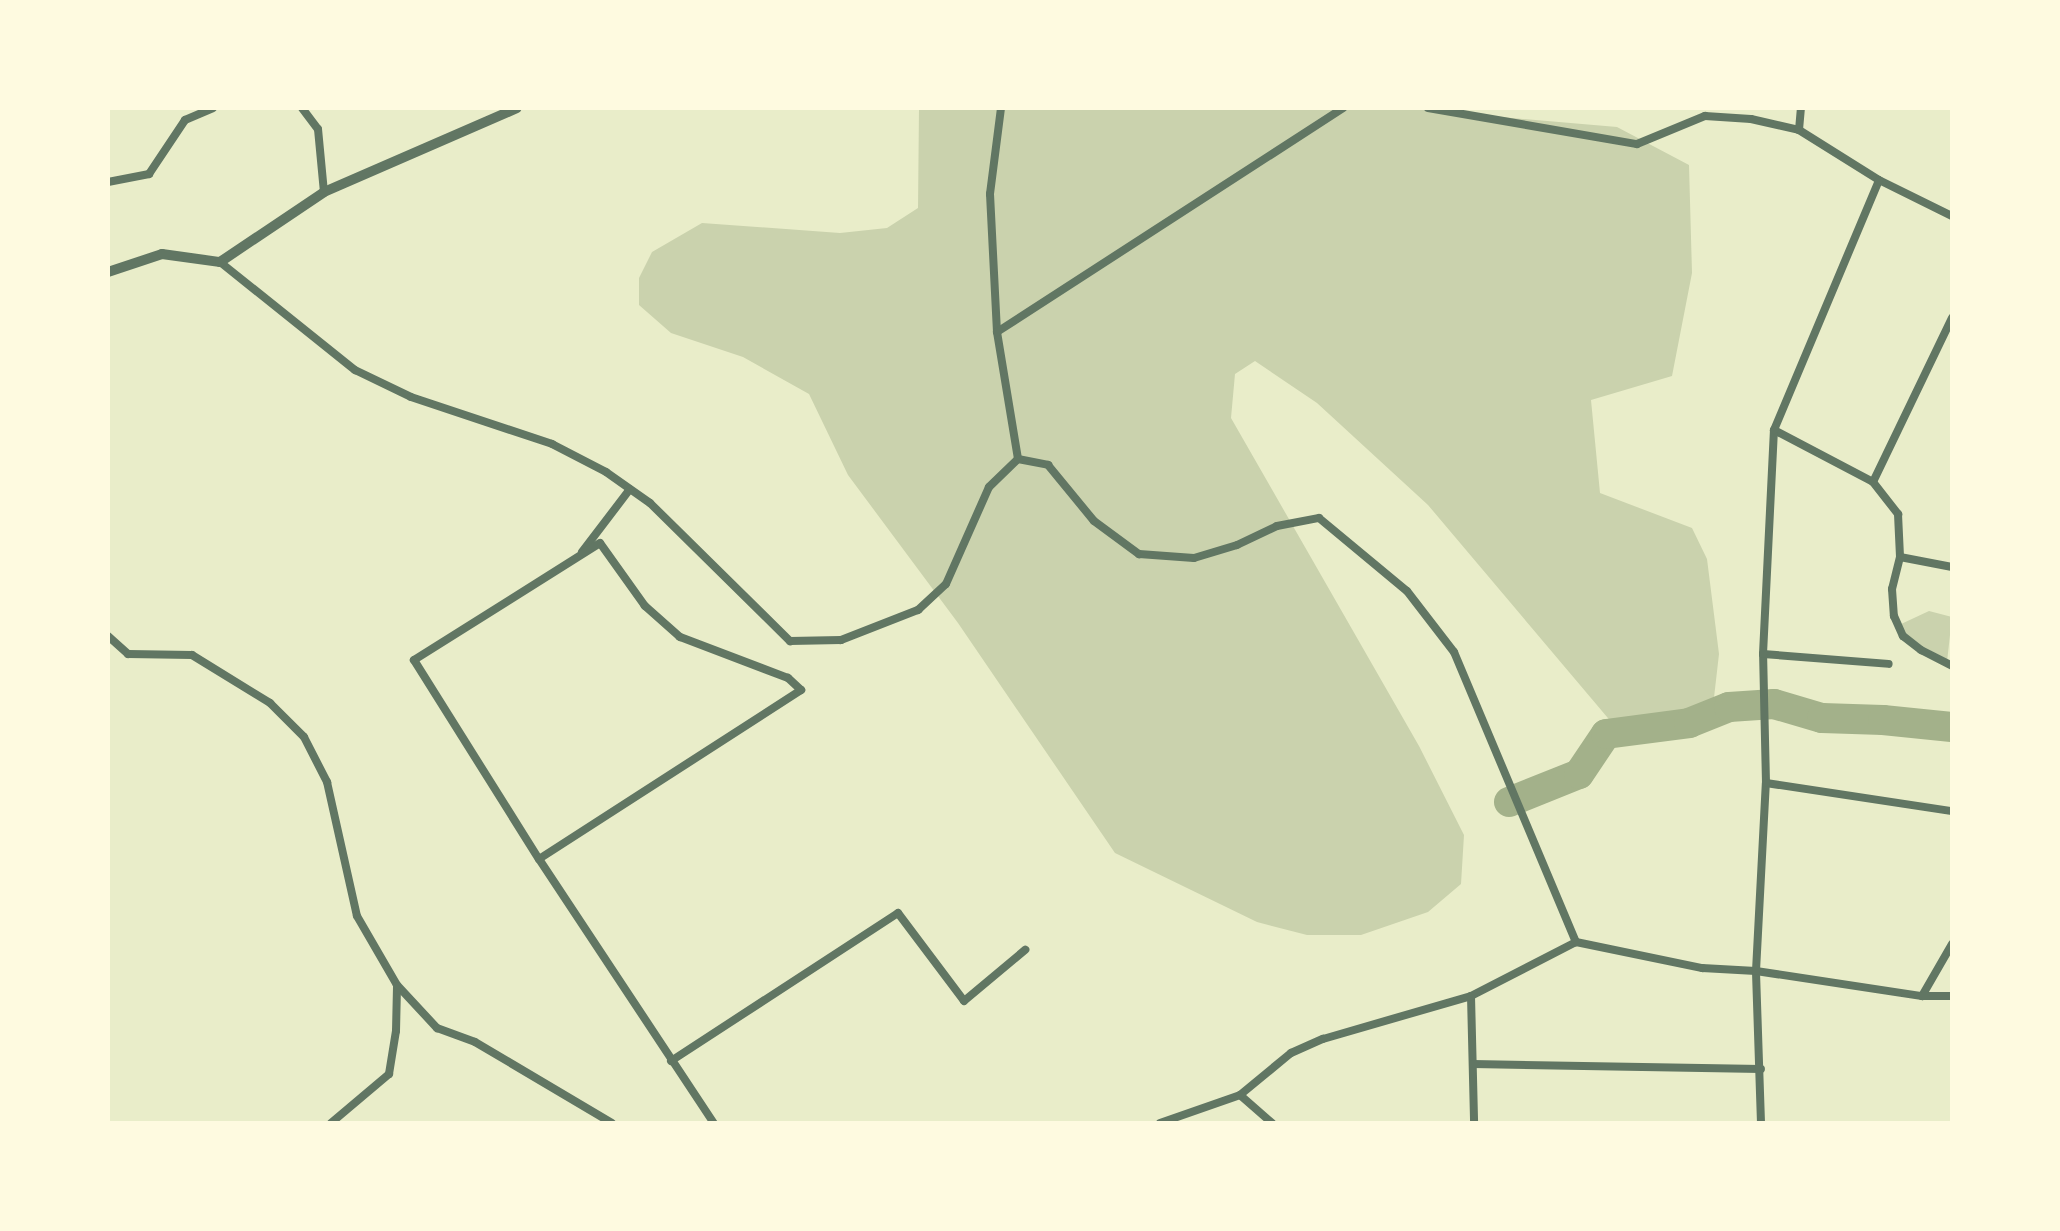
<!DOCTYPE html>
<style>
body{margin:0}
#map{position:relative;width:2060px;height:1231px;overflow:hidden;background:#e9edc9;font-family:Rubik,sans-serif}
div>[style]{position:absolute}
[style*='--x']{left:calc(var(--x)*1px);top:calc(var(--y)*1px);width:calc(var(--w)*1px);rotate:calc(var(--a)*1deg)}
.green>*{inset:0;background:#cad2ad}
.river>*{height:30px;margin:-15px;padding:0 15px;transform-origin:15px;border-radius:15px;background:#a3b18a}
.minor>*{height:8px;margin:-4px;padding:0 4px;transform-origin:4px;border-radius:4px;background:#617663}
.tertiary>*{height:10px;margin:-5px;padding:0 5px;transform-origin:5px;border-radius:5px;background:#617663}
span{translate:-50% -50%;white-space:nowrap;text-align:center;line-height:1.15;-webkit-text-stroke:8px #fefae0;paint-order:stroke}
.frame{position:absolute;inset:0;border:110px solid #fefae0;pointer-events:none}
</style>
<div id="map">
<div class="green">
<i style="clip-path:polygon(919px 108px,1443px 108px,1455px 113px,1617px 127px,1689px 165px,1692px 273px,1672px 376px,1591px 400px,1600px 493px,1692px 528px,1707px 559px,1719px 654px,1712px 715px,1691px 727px,1629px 743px,1428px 505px,1317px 403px,1255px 361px,1235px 374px,1231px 418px,1419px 746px,1464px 835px,1461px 884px,1428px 912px,1361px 935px,1307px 935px,1257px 922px,1115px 853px,958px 623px,848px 475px,809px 394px,743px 357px,671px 333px,639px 305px,639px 278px,652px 252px,702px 223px,840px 233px,887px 228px,918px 208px)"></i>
<i style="clip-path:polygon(1929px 611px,1952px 617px,1947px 662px,1919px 649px,1899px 625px)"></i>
</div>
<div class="river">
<i style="--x:1509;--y:802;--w:75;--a:-21.8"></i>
<i style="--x:1579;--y:774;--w:48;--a:-56"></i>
<i style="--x:1606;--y:734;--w:84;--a:-7.5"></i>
<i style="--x:1689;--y:723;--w:43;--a:-21.8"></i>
<i style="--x:1729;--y:707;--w:45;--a:-3.8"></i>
<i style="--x:1774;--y:704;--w:50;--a:16.3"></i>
<i style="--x:1822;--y:718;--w:61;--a:1.9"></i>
<i style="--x:1883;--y:720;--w:69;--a:5.8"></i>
</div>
<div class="minor">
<i style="--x:302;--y:108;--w:26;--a:53"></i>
<i style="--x:318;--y:129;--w:63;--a:84.6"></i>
<i style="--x:1001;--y:108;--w:87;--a:97.3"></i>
<i style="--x:990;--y:194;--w:138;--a:87.1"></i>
<i style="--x:997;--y:332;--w:129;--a:80.6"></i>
<i style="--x:1428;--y:108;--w:212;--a:9.8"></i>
<i style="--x:1637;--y:144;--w:74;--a:-22.4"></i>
<i style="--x:1705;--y:116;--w:46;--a:3.7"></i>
<i style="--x:1751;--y:119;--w:49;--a:12.9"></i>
<i style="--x:1799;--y:130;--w:94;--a:32"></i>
<i style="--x:1879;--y:180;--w:81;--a:26.3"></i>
<i style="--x:1799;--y:130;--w:22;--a:-85"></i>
<i style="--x:108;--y:182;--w:42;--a:-11"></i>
<i style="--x:149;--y:174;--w:65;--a:-56.3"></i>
<i style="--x:185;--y:120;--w:30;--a:-23"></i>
<i style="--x:220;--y:262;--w:173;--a:38.7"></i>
<i style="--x:355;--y:370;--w:62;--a:25.7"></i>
<i style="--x:411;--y:397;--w:149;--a:18.4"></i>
<i style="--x:552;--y:444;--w:61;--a:27.4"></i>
<i style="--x:606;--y:472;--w:54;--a:35.2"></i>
<i style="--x:650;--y:503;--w:197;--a:44.6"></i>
<i style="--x:790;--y:641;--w:51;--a:-1.1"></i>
<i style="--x:841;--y:640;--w:83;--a:-21.3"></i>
<i style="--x:918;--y:610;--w:38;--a:-43"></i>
<i style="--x:946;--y:584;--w:106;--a:-66.1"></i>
<i style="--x:989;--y:487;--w:40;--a:-44"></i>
<i style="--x:997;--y:332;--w:412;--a:-32.9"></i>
<i style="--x:1774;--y:430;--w:112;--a:27.7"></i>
<i style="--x:1873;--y:482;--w:182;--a:-64.3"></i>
<i style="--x:1018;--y:459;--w:31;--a:11"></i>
<i style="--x:1048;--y:465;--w:72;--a:50.6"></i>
<i style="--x:1094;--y:521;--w:56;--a:36.3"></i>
<i style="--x:1139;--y:554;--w:55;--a:4.2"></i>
<i style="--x:1194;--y:558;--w:45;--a:-16.8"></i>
<i style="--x:1237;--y:545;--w:44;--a:-25.4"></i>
<i style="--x:1277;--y:526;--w:43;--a:-10.8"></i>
<i style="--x:1319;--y:518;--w:114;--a:39.7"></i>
<i style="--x:1407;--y:591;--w:77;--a:52.4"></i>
<i style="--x:1454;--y:652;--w:315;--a:67.2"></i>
<i style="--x:1873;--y:482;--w:41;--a:52"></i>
<i style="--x:1898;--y:514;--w:43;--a:87.3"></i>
<i style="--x:1900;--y:557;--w:33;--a:104"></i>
<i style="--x:1892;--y:589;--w:27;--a:86"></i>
<i style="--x:1894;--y:616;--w:22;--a:66"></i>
<i style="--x:1903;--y:636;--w:23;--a:38"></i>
<i style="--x:1921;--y:650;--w:35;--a:27"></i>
<i style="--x:582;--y:552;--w:79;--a:-52.7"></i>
<i style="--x:1900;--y:557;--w:53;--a:10.9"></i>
<i style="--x:108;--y:636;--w:27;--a:42"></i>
<i style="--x:128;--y:654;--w:64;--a:0.9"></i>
<i style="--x:192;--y:655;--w:92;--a:31.6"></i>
<i style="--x:270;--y:703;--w:48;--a:45"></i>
<i style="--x:304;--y:737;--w:51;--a:62.9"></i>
<i style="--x:327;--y:782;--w:137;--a:77.4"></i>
<i style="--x:357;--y:916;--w:80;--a:59.9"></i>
<i style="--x:397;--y:985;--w:59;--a:47.1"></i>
<i style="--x:437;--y:1028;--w:40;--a:20.2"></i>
<i style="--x:475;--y:1042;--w:159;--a:30.6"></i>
<i style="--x:1763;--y:654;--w:126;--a:4.5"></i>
<i style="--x:1766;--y:783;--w:188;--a:8.6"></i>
<i style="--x:539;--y:859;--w:312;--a:-32.8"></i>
<i style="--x:801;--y:690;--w:18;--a:-137"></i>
<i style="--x:788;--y:678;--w:116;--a:-159.2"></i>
<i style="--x:680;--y:637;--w:47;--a:-138.5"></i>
<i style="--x:645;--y:606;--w:77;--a:-125.5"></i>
<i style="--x:600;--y:543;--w:220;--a:147.8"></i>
<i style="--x:414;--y:660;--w:235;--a:57.9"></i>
<i style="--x:539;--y:859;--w:317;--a:56.5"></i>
<i style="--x:1471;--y:996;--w:127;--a:88.6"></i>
<i style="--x:1922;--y:996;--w:60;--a:-60"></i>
<i style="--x:671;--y:1061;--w:271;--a:-33.1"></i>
<i style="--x:898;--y:913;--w:110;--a:53.1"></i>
<i style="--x:964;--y:1001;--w:80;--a:-39.9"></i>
<i style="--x:1473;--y:1064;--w:288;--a:1"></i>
<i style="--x:1240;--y:1095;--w:43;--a:41.2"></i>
<i style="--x:331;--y:1123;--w:76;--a:-40.2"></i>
<i style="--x:389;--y:1074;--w:44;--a:-80.8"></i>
<i style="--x:396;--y:1031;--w:45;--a:-88.7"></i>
<i style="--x:1160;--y:1123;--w:85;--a:-19.3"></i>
<i style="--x:1240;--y:1095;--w:66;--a:-39.5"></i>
<i style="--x:1291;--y:1053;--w:35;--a:-24"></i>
<i style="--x:1323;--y:1039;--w:154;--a:-16.2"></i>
<i style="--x:1471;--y:996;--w:118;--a:-27.2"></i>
<i style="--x:1576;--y:942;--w:129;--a:11.7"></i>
<i style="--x:1702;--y:968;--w:54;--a:3.2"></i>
<i style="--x:1756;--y:971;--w:168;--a:8.6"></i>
<i style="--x:1922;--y:996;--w:30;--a:0"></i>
<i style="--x:1761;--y:1123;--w:152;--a:-91.9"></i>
<i style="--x:1756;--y:971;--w:188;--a:-87"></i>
<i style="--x:1766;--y:783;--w:129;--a:-91.3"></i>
<i style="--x:1763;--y:654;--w:224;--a:-87.2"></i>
<i style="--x:1774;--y:430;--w:271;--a:-67.2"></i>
</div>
<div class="tertiary">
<i style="--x:108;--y:272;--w:57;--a:-18.4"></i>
<i style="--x:162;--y:254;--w:59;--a:7.9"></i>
<i style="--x:220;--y:262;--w:125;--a:-33.9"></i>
<i style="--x:324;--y:192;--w:210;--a:-23.5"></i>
</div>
<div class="frame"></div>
</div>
